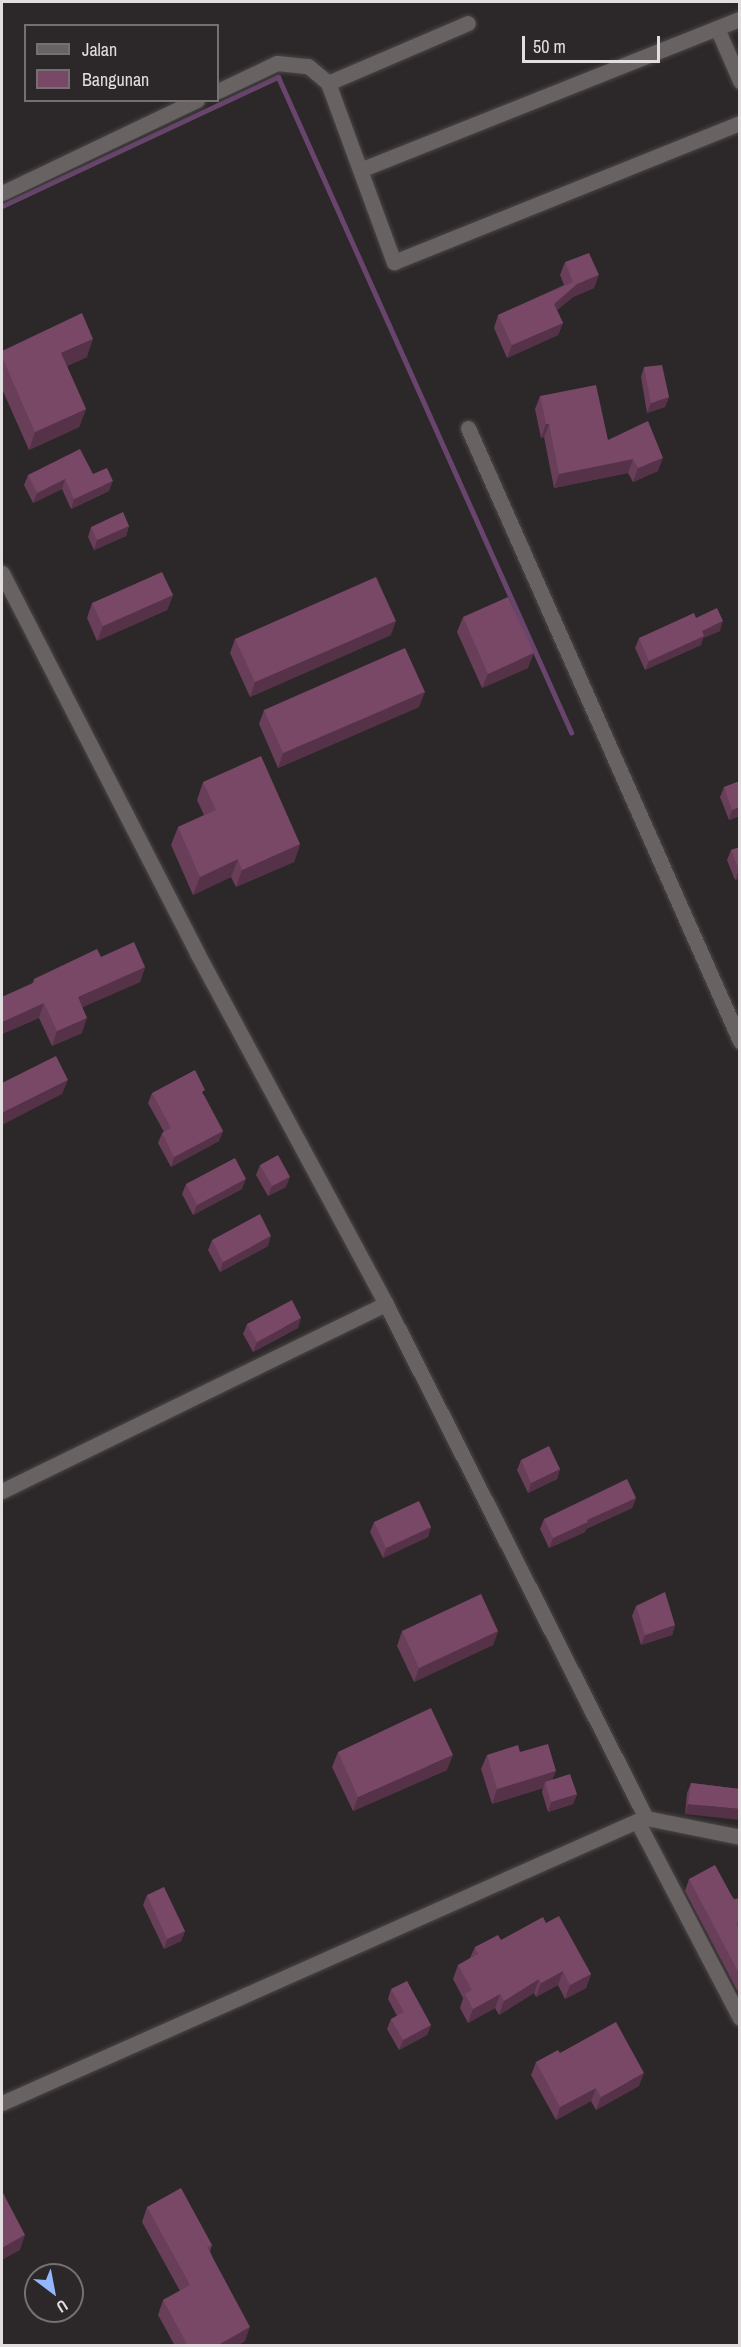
<!DOCTYPE html>
<style>
body{margin:0}
#map{position:relative;width:741px;height:2347px;overflow:hidden;background:#2c2728;font-family:"Archivo Narrow",sans-serif}
div>[style]{position:absolute}
[style*='--x']{left:calc(var(--x)*1px);top:calc(var(--y)*1px);width:calc(var(--w)*1px);rotate:calc(var(--a)*1deg)}
.stream>*{height:5px;margin:-2.5px;padding:0 2.5px;transform-origin:2.5px;border-radius:2.5px;background:#69456e}
.roads{filter:drop-shadow(0 0 2px #4a4647) drop-shadow(0 0 2px #4a4647)}
.minor>*{height:15px;margin:-7.5px;padding:0 7.5px;transform-origin:7.5px;border-radius:7.5px;background:#686263}
.wall>*{inset:0;background:#683e59}
.shaded-wall>*{inset:0;background:#553248}
.building>*{inset:0;background:#794867}
span{translate:-50% -50%;white-space:nowrap;text-align:center;line-height:1.15;-webkit-text-stroke:6px #2c2728;paint-order:stroke}
.frame{position:absolute;inset:0;border:3px solid #e2dedf;pointer-events:none}
.legend{position:absolute;left:24px;top:24px;width:195px;height:78px;box-sizing:border-box;background:#2c2728;border:2px solid #757071;margin:0;padding:8px 10px;list-style:none;font-size:18px;color:#e2dedf}
.legend li{display:flex;align-items:center;gap:12px;height:30px}
.legend b{width:30px;border:2px solid #757071}
.north{position:absolute;left:24px;top:2263px;width:60px;height:60px;box-sizing:border-box;background:#2c2728;border:2px solid #757071;border-radius:50%;rotate:148deg;font-size:16px;font-weight:700;line-height:24px;text-align:center;color:#e2dedf}
.north::after{content:'';display:block;margin:auto;width:21px;height:27px;background:#92b7fd;clip-path:polygon(50% 0,100% 100%,50% 72%,0 100%)}
.scale{position:absolute;left:522px;top:36px;width:138px;height:27px;box-sizing:border-box;border:3px solid #e2dedf;border-top:0;padding-left:8px;font-size:18px;line-height:21px;white-space:nowrap;color:#e2dedf;-webkit-text-stroke:4px #2c2728;paint-order:stroke}
</style>
<div id="map">
<div class="stream">
<i style="--x:2;--y:206;--w:305;--a:-25.1"></i>
<i style="--x:278;--y:77;--w:718;--a:65.9"></i>
</div>
<div class="roads">
<div class="minor">
<i style="--x:717;--y:28;--w:58;--a:66.5"></i>
<i style="--x:328;--y:83;--w:152;--a:-23.2"></i>
<i style="--x:218;--y:91;--w:65;--a:-25.4"></i>
<i style="--x:277;--y:63;--w:31;--a:6"></i>
<i style="--x:308;--y:66;--w:26;--a:40"></i>
<i style="--x:328;--y:83;--w:191;--a:69.8"></i>
<i style="--x:394;--y:262;--w:373;--a:-21.9"></i>
<i style="--x:360;--y:170;--w:409;--a:-21.7"></i>
<i style="--x:2;--y:193;--w:216;--a:-25.5"></i>
<i style="--x:468;--y:428;--w:671;--a:66.07"></i>
<i style="--x:2;--y:573;--w:427;--a:62.8"></i>
<i style="--x:197;--y:953;--w:399;--a:61.7"></i>
<i style="--x:386;--y:1304;--w:576;--a:63.17"></i>
<i style="--x:2;--y:1491;--w:427;--a:-26"></i>
<i style="--x:637;--y:1821;--w:222;--a:62.4"></i>
<i style="--x:2;--y:2103;--w:695;--a:-23.95"></i>
<i style="--x:637;--y:1821;--w:9;--a:-18"></i>
<i style="--x:646;--y:1818;--w:96;--a:11.4"></i>
</div>
</div>
<div class="wall">
<i style="clip-path:polygon(565px 262px,594px 288px,573px 297px,557px 310px,563px 323px,558px 335px,507px 358px,494px 328px,498px 315px,564px 285px,560px 275px)"></i>
<i style="clip-path:polygon(2px 351px,87px 357px,67px 366px,86px 409px,79px 427px,29px 450px,2px 389px)"></i>
<i style="clip-path:polygon(644px 367px,669px 397px,665px 407px,647px 413px,641px 377px)"></i>
<i style="clip-path:polygon(540px 396px,608px 440px,658px 471px,633px 482px,628px 473px,554px 488px,544px 437px,541px 438px,535px 409px)"></i>
<i style="clip-path:polygon(93px 474px,109px 491px,71px 509px,62px 489px,33px 503px,24px 485px,28px 475px)"></i>
<i style="clip-path:polygon(129px 526px,126px 536px,94px 550px,88px 537px,91px 527px)"></i>
<i style="clip-path:polygon(173px 595px,167px 610px,97px 641px,87px 618px,92px 603px)"></i>
<i style="clip-path:polygon(463px 617px,528px 668px,482px 688px,457px 632px)"></i>
<i style="clip-path:polygon(696px 618px,720px 631px,703px 638px,701px 645px,645px 670px,635px 648px,639px 638px)"></i>
<i style="clip-path:polygon(391px 635px,250px 697px,230px 653px,235px 639px)"></i>
<i style="clip-path:polygon(419px 707px,278px 768px,259px 724px,264px 710px)"></i>
<i style="clip-path:polygon(740px 781px,740px 816px,729px 820px,720px 797px,724px 787px)"></i>
<i style="clip-path:polygon(203px 782px,300px 844px,294px 862px,236px 887px,231px 877px,193px 895px,171px 845px,178px 827px,204px 815px,197px 800px)"></i>
<i style="clip-path:polygon(740px 847px,740px 878px,735px 880px,727px 860px,731px 850px)"></i>
<i style="clip-path:polygon(101px 957px,145px 967px,140px 982px,82px 1007px,82px 1033px,52px 1046px,39px 1018px,2px 1034px,2px 997px,32px 984px,34px 979px)"></i>
<i style="clip-path:polygon(152px 1093px,204px 1095px,223px 1131px,219px 1141px,171px 1167px,158px 1143px,162px 1133px,164px 1132px,148px 1103px)"></i>
<i style="clip-path:polygon(260px 1165px,286px 1187px,268px 1196px,256px 1175px)"></i>
<i style="clip-path:polygon(186px 1184px,242px 1189px,193px 1215px,182px 1194px)"></i>
<i style="clip-path:polygon(212px 1240px,268px 1246px,220px 1272px,208px 1250px)"></i>
<i style="clip-path:polygon(247px 1324px,298px 1328px,253px 1352px,243px 1334px)"></i>
<i style="clip-path:polygon(521px 1460px,560px 1469px,557px 1479px,528px 1493px,517px 1470px)"></i>
<i style="clip-path:polygon(636px 1498px,632px 1508px,586px 1529px,585px 1532px,549px 1548px,540px 1529px,544px 1519px)"></i>
<i style="clip-path:polygon(374px 1522px,431px 1527px,428px 1537px,383px 1558px,370px 1532px)"></i>
<i style="clip-path:polygon(636px 1606px,675px 1625px,672px 1635px,641px 1645px,632px 1616px)"></i>
<i style="clip-path:polygon(402px 1631px,498px 1631px,493px 1645px,414px 1682px,397px 1646px)"></i>
<i style="clip-path:polygon(338px 1752px,447px 1770px,353px 1811px,332px 1767px)"></i>
<i style="clip-path:polygon(520px 1752px,552px 1780px,577px 1794px,573px 1804px,548px 1812px,542px 1792px,543px 1788px,492px 1804px,481px 1769px,487px 1755px)"></i>
<i style="clip-path:polygon(691px 1783px,740px 1789px,685px 1814px,687px 1793px)"></i>
<i style="clip-path:polygon(689px 1879px,740px 1901px,740px 1988px,737px 1990px,685px 1891px)"></i>
<i style="clip-path:polygon(147px 1895px,185px 1931px,181px 1941px,164px 1949px,143px 1905px)"></i>
<i style="clip-path:polygon(546px 1923px,591px 1974px,586px 1988px,565px 1999px,558px 1985px,536px 1997px,534px 1993px,499px 2015px,495px 2008px,468px 2023px,460px 2008px,463px 1998px,453px 1979px,458px 1965px,470px 1958px,475px 1947px,501px 1940px)"></i>
<i style="clip-path:polygon(391px 1989px,431px 2025px,427px 2035px,399px 2050px,387px 2029px,391px 2019px,397px 2016px,388px 1999px)"></i>
<i style="clip-path:polygon(560px 2053px,639px 2086px,596px 2110px,591px 2101px,556px 2120px,531px 2075px,536px 2062px)"></i>
<i style="clip-path:polygon(147px 2207px,212px 2245px,210px 2251px,245px 2341px,237px 2346px,175px 2346px,158px 2315px,163px 2300px,180px 2291px,142px 2222px)"></i>
</div>
<div class="shaded-wall">
<i style="clip-path:polygon(599px 275px,594px 288px,573px 297px,549px 317px,554px 304px,577px 284px)"></i>
<i style="clip-path:polygon(563px 323px,558px 335px,507px 358px,512px 345px)"></i>
<i style="clip-path:polygon(93px 339px,87px 357px,55px 371px,61px 353px)"></i>
<i style="clip-path:polygon(669px 397px,665px 407px,647px 413px,651px 403px)"></i>
<i style="clip-path:polygon(86px 409px,79px 427px,29px 450px,35px 432px)"></i>
<i style="clip-path:polygon(546px 424px,549px 424px,544px 437px,541px 438px)"></i>
<i style="clip-path:polygon(663px 458px,658px 471px,633px 482px,638px 468px)"></i>
<i style="clip-path:polygon(633px 459px,628px 473px,554px 488px,559px 474px)"></i>
<i style="clip-path:polygon(65px 479px,62px 489px,33px 503px,37px 493px)"></i>
<i style="clip-path:polygon(113px 481px,109px 491px,71px 509px,74px 499px)"></i>
<i style="clip-path:polygon(129px 526px,126px 536px,94px 550px,97px 540px)"></i>
<i style="clip-path:polygon(173px 595px,167px 610px,97px 641px,103px 626px)"></i>
<i style="clip-path:polygon(396px 621px,391px 635px,250px 697px,255px 682px)"></i>
<i style="clip-path:polygon(723px 621px,720px 631px,703px 638px,701px 645px,645px 670px,649px 661px,702px 631px)"></i>
<i style="clip-path:polygon(534px 653px,528px 668px,482px 688px,488px 674px)"></i>
<i style="clip-path:polygon(425px 692px,419px 707px,278px 768px,283px 753px)"></i>
<i style="clip-path:polygon(740px 807px,740px 816px,729px 820px,732px 810px)"></i>
<i style="clip-path:polygon(300px 844px,294px 862px,236px 887px,242px 870px)"></i>
<i style="clip-path:polygon(238px 859px,231px 877px,193px 895px,200px 877px)"></i>
<i style="clip-path:polygon(739px 870px,740px 878px,735px 880px)"></i>
<i style="clip-path:polygon(145px 967px,140px 982px,72px 1012px,78px 997px)"></i>
<i style="clip-path:polygon(44px 1003px,39px 1018px,2px 1034px,2px 1022px)"></i>
<i style="clip-path:polygon(87px 1018px,82px 1033px,52px 1046px,57px 1031px)"></i>
<i style="clip-path:polygon(68px 1080px,62px 1094px,2px 1125px,2px 1113px)"></i>
<i style="clip-path:polygon(223px 1131px,219px 1141px,171px 1167px,174px 1157px)"></i>
<i style="clip-path:polygon(290px 1177px,286px 1187px,268px 1196px,272px 1186px)"></i>
<i style="clip-path:polygon(246px 1179px,242px 1189px,193px 1215px,197px 1205px)"></i>
<i style="clip-path:polygon(271px 1236px,268px 1246px,220px 1272px,223px 1262px)"></i>
<i style="clip-path:polygon(301px 1318px,298px 1328px,253px 1352px,257px 1342px)"></i>
<i style="clip-path:polygon(560px 1469px,557px 1479px,528px 1493px,531px 1483px)"></i>
<i style="clip-path:polygon(636px 1498px,632px 1508px,586px 1529px,585px 1532px,549px 1548px,553px 1538px,587px 1520px)"></i>
<i style="clip-path:polygon(431px 1527px,428px 1537px,383px 1558px,386px 1548px)"></i>
<i style="clip-path:polygon(675px 1625px,672px 1635px,641px 1645px,645px 1635px)"></i>
<i style="clip-path:polygon(498px 1631px,493px 1645px,414px 1682px,419px 1668px)"></i>
<i style="clip-path:polygon(453px 1755px,447px 1770px,353px 1811px,358px 1797px)"></i>
<i style="clip-path:polygon(556px 1771px,550px 1786px,545px 1782px,543px 1788px,492px 1804px,497px 1789px)"></i>
<i style="clip-path:polygon(577px 1794px,573px 1804px,548px 1812px,551px 1802px)"></i>
<i style="clip-path:polygon(688px 1804px,740px 1809px,740px 1820px,685px 1814px)"></i>
<i style="clip-path:polygon(185px 1931px,181px 1941px,164px 1949px,167px 1939px)"></i>
<i style="clip-path:polygon(563px 1971px,558px 1985px,536px 1997px,541px 1983px)"></i>
<i style="clip-path:polygon(591px 1974px,586px 1988px,565px 1999px,570px 1985px)"></i>
<i style="clip-path:polygon(539px 1979px,534px 1993px,499px 2015px,504px 2001px)"></i>
<i style="clip-path:polygon(500px 1994px,495px 2008px,468px 2023px,473px 2009px)"></i>
<i style="clip-path:polygon(431px 2025px,427px 2035px,399px 2050px,403px 2040px)"></i>
<i style="clip-path:polygon(644px 2073px,639px 2086px,596px 2110px,601px 2097px)"></i>
<i style="clip-path:polygon(596px 2088px,591px 2101px,556px 2120px,560px 2107px)"></i>
<i style="clip-path:polygon(25px 2235px,20px 2250px,2px 2260px,2px 2248px)"></i>
<i style="clip-path:polygon(250px 2327px,245px 2341px,237px 2346px,216px 2346px)"></i>
</div>
<div class="building">
<i style="clip-path:polygon(589px 253px,599px 275px,577px 284px,554px 304px,563px 323px,512px 345px,498px 315px,573px 282px,565px 262px)"></i>
<i style="clip-path:polygon(82px 313px,93px 339px,61px 353px,86px 409px,35px 432px,2px 357px,2px 351px)"></i>
<i style="clip-path:polygon(662px 365px,669px 397px,651px 403px,644px 367px)"></i>
<i style="clip-path:polygon(596px 385px,608px 440px,648px 421px,663px 458px,638px 468px,633px 459px,559px 474px,549px 424px,546px 424px,540px 396px)"></i>
<i style="clip-path:polygon(80px 449px,93px 474px,107px 468px,113px 481px,74px 499px,65px 479px,37px 493px,28px 475px)"></i>
<i style="clip-path:polygon(123px 512px,129px 526px,97px 540px,91px 527px)"></i>
<i style="clip-path:polygon(162px 572px,173px 595px,103px 626px,92px 603px)"></i>
<i style="clip-path:polygon(376px 577px,396px 621px,255px 682px,235px 639px)"></i>
<i style="clip-path:polygon(508px 597px,534px 653px,488px 674px,463px 617px)"></i>
<i style="clip-path:polygon(717px 608px,723px 621px,702px 631px,704px 636px,649px 661px,639px 638px,694px 613px,696px 618px)"></i>
<i style="clip-path:polygon(405px 648px,425px 692px,283px 753px,264px 710px)"></i>
<i style="clip-path:polygon(261px 756px,300px 844px,242px 870px,238px 859px,200px 877px,178px 827px,216px 810px,203px 782px)"></i>
<i style="clip-path:polygon(740px 781px,740px 807px,732px 810px,724px 787px)"></i>
<i style="clip-path:polygon(740px 847px,740px 870px,739px 870px,731px 850px)"></i>
<i style="clip-path:polygon(134px 942px,145px 967px,78px 997px,87px 1018px,57px 1031px,44px 1003px,2px 1022px,2px 997px,35px 982px,34px 979px,97px 949px,101px 957px)"></i>
<i style="clip-path:polygon(56px 1056px,68px 1080px,2px 1113px,2px 1083px)"></i>
<i style="clip-path:polygon(195px 1070px,205px 1090px,202px 1092px,223px 1131px,174px 1157px,162px 1133px,171px 1128px,152px 1093px)"></i>
<i style="clip-path:polygon(278px 1155px,290px 1177px,272px 1186px,260px 1165px)"></i>
<i style="clip-path:polygon(235px 1158px,246px 1179px,197px 1205px,186px 1184px)"></i>
<i style="clip-path:polygon(260px 1214px,271px 1236px,223px 1262px,212px 1240px)"></i>
<i style="clip-path:polygon(292px 1300px,301px 1318px,257px 1342px,247px 1324px)"></i>
<i style="clip-path:polygon(549px 1446px,560px 1469px,531px 1483px,521px 1460px)"></i>
<i style="clip-path:polygon(627px 1479px,636px 1498px,587px 1520px,588px 1522px,553px 1538px,544px 1519px)"></i>
<i style="clip-path:polygon(419px 1501px,431px 1527px,386px 1548px,374px 1522px)"></i>
<i style="clip-path:polygon(665px 1592px,675px 1625px,645px 1635px,636px 1606px)"></i>
<i style="clip-path:polygon(481px 1594px,498px 1631px,419px 1668px,402px 1631px)"></i>
<i style="clip-path:polygon(431px 1708px,453px 1755px,358px 1797px,338px 1752px)"></i>
<i style="clip-path:polygon(548px 1744px,556px 1771px,497px 1789px,487px 1755px,518px 1745px,520px 1752px)"></i>
<i style="clip-path:polygon(570px 1774px,577px 1794px,551px 1802px,545px 1782px)"></i>
<i style="clip-path:polygon(691px 1783px,740px 1789px,740px 1809px,688px 1804px)"></i>
<i style="clip-path:polygon(715px 1865px,734px 1900px,738px 1898px,740px 1901px,740px 1921px,736px 1923px,740px 1929px,740px 1975px,689px 1879px)"></i>
<i style="clip-path:polygon(164px 1887px,185px 1931px,167px 1939px,147px 1895px)"></i>
<i style="clip-path:polygon(559px 1916px,591px 1974px,570px 1985px,563px 1971px,541px 1983px,539px 1979px,504px 2001px,500px 1994px,473px 2009px,465px 1994px,472px 1990px,458px 1965px,478px 1954px,475px 1947px,498px 1935px,501px 1940px,543px 1917px,546px 1923px)"></i>
<i style="clip-path:polygon(407px 1981px,431px 2025px,403px 2040px,391px 2019px,404px 2012px,391px 1989px)"></i>
<i style="clip-path:polygon(616px 2022px,644px 2073px,601px 2097px,596px 2088px,560px 2107px,536px 2062px,558px 2050px,560px 2053px)"></i>
<i style="clip-path:polygon(181px 2188px,212px 2245px,207px 2247px,250px 2327px,216px 2346px,188px 2346px,163px 2300px,190px 2285px,147px 2207px)"></i>
<i style="clip-path:polygon(2px 2191px,25px 2235px,2px 2248px)"></i>
</div>
<div class="frame"></div>
<ul class="legend">
<li><b style="height:8px;background:#686263"></b>Jalan</li>
<li><b style="height:16px;background:#794867"></b>Bangunan</li>
</ul>
<div class="north">U</div>
<div class="scale">50 m</div>
</div>
